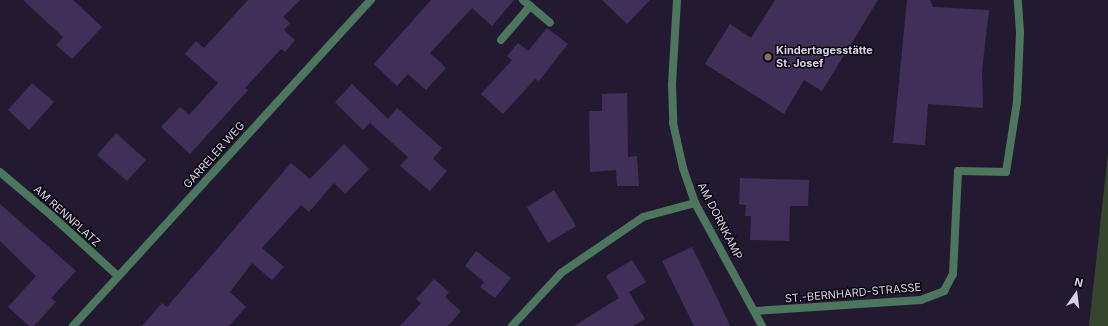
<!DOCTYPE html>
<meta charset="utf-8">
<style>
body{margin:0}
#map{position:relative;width:1108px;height:326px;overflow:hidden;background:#231a32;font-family:Inter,sans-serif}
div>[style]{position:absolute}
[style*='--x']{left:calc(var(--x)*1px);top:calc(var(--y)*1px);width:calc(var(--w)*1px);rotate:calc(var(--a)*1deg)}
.green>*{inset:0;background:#36452d}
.building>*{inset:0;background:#403059}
.lane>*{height:8px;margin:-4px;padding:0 4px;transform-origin:4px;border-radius:4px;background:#4d765f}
.street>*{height:8px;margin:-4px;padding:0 4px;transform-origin:4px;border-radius:4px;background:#4d765f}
.dots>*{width:11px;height:11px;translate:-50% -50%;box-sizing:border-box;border:2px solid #0b0712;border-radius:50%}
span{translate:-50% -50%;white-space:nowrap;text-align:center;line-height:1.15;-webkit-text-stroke:3px #0b0712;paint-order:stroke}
.poi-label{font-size:11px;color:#d7d2e2;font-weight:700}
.left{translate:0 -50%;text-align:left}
.street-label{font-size:11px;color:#d7d2e2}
.north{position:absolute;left:1056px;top:274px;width:40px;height:40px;-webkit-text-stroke:3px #0b0712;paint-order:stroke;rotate:14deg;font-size:11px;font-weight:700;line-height:16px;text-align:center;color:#d7d2e2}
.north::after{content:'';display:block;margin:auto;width:14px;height:18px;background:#d7d2e2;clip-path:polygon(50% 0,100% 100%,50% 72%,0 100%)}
</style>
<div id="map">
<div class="green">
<i style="clip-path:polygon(1108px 153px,1108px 326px,1089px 326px)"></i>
</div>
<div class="building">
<i style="clip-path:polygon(23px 0,73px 0,102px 27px,72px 59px,56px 45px,63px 37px)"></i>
<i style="clip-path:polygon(248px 0,300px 0,283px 17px,290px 23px,284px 30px,295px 40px,285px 52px,281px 49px,245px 88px,248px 90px,190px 154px,161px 127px,180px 107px,189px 115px,218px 83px,185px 54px,196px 41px,204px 48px)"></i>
<i style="clip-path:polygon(431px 0,514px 0,492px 26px,472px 8px,430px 53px,446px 68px,426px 90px,408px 74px,397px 86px,374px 64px)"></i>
<i style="clip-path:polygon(602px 0,650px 0,627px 24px)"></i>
<i style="clip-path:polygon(775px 0,878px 0,822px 91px,804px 80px,784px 114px,705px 64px,730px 24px,751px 38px)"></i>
<i style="clip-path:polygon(907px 0,930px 0,933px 7px,989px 10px,982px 70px,983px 108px,928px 104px,925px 145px,893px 143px)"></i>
<i style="clip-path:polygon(547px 28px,568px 44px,539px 81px,535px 79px,503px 114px,481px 94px,512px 60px,507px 56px,518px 43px,528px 51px)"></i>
<i style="clip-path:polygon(32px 83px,54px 102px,29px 130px,8px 110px)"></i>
<i style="clip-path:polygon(352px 84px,388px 119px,397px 108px,442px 148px,433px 159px,447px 171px,430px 191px,400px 166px,408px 157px,370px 123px,363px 130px,335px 102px)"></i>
<i style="clip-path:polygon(627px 93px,628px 157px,637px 156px,639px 186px,617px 186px,616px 170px,590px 172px,589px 111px,602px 111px,602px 94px)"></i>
<i style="clip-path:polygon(116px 133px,146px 160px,127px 181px,97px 155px)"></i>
<i style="clip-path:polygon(344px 144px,369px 169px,345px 194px,334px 183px,309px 212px,301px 205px,262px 248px,284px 267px,272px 280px,252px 263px,230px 292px,246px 307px,229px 326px,142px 326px,162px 303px,167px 307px,291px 163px,310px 179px)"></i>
<i style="clip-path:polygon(740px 178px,809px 180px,808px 206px,790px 206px,789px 241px,750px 240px,751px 216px,745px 216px,746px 205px,739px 204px)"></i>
<i style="clip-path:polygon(554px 190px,576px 226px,548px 243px,527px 207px)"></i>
<i style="clip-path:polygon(0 204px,76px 271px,51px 298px,56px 302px,34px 326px,29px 326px,8px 307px,36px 276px,0 241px)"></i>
<i style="clip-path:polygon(692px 247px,720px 304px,730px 326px,694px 326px,662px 261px)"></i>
<i style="clip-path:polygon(476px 251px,511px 278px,495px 298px,480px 287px,484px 282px,465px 266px)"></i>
<i style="clip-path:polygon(632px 260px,646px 282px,629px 292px,645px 319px,633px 326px,574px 326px,619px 298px,606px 276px)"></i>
<i style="clip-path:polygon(434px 279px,449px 292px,445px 297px,461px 311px,448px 326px,400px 326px,421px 303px,416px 299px)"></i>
</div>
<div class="lane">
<i style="--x:523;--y:0;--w:35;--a:40"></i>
<i style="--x:501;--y:40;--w:45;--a:-49.5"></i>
</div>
<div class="street">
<i style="--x:677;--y:0;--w:85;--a:93.4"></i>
<i style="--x:672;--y:85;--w:38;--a:88"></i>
<i style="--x:673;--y:123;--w:46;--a:77.5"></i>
<i style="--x:683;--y:168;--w:37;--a:71"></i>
<i style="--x:695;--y:203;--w:140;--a:61.4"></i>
<i style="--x:0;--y:172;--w:68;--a:40.2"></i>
<i style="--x:52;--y:216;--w:89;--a:42.3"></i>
<i style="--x:755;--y:311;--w:166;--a:-3.8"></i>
<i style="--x:921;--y:300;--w:25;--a:-21"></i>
<i style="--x:944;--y:291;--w:19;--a:-62"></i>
<i style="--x:953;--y:274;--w:103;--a:-87.2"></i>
<i style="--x:958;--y:171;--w:48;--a:1.2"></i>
<i style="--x:1006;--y:172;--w:71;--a:-81.1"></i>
<i style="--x:1017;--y:102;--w:70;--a:-87.5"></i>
<i style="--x:1020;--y:32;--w:32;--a:-94"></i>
<i style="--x:73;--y:326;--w:442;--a:-47.6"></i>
<i style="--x:512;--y:326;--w:72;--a:-47.2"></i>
<i style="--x:561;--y:273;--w:99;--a:-34.3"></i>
<i style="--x:643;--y:217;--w:54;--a:-15.1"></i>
</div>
<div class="dots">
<i style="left:768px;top:57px;background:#8d6e63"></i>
</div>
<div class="poi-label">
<span class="left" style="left:776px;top:57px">Kindertagesstätte<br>St. Josef</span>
</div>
<div class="street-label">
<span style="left:214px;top:155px;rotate:-48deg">GARRELER WEG</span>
<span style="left:67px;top:216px;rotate:42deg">AM RENNPLATZ</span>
<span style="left:720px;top:221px;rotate:63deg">AM DORNKAMP</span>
<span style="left:853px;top:293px;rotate:-5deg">ST.-BERNHARD-STRASSE</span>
</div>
<div class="north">N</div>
</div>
